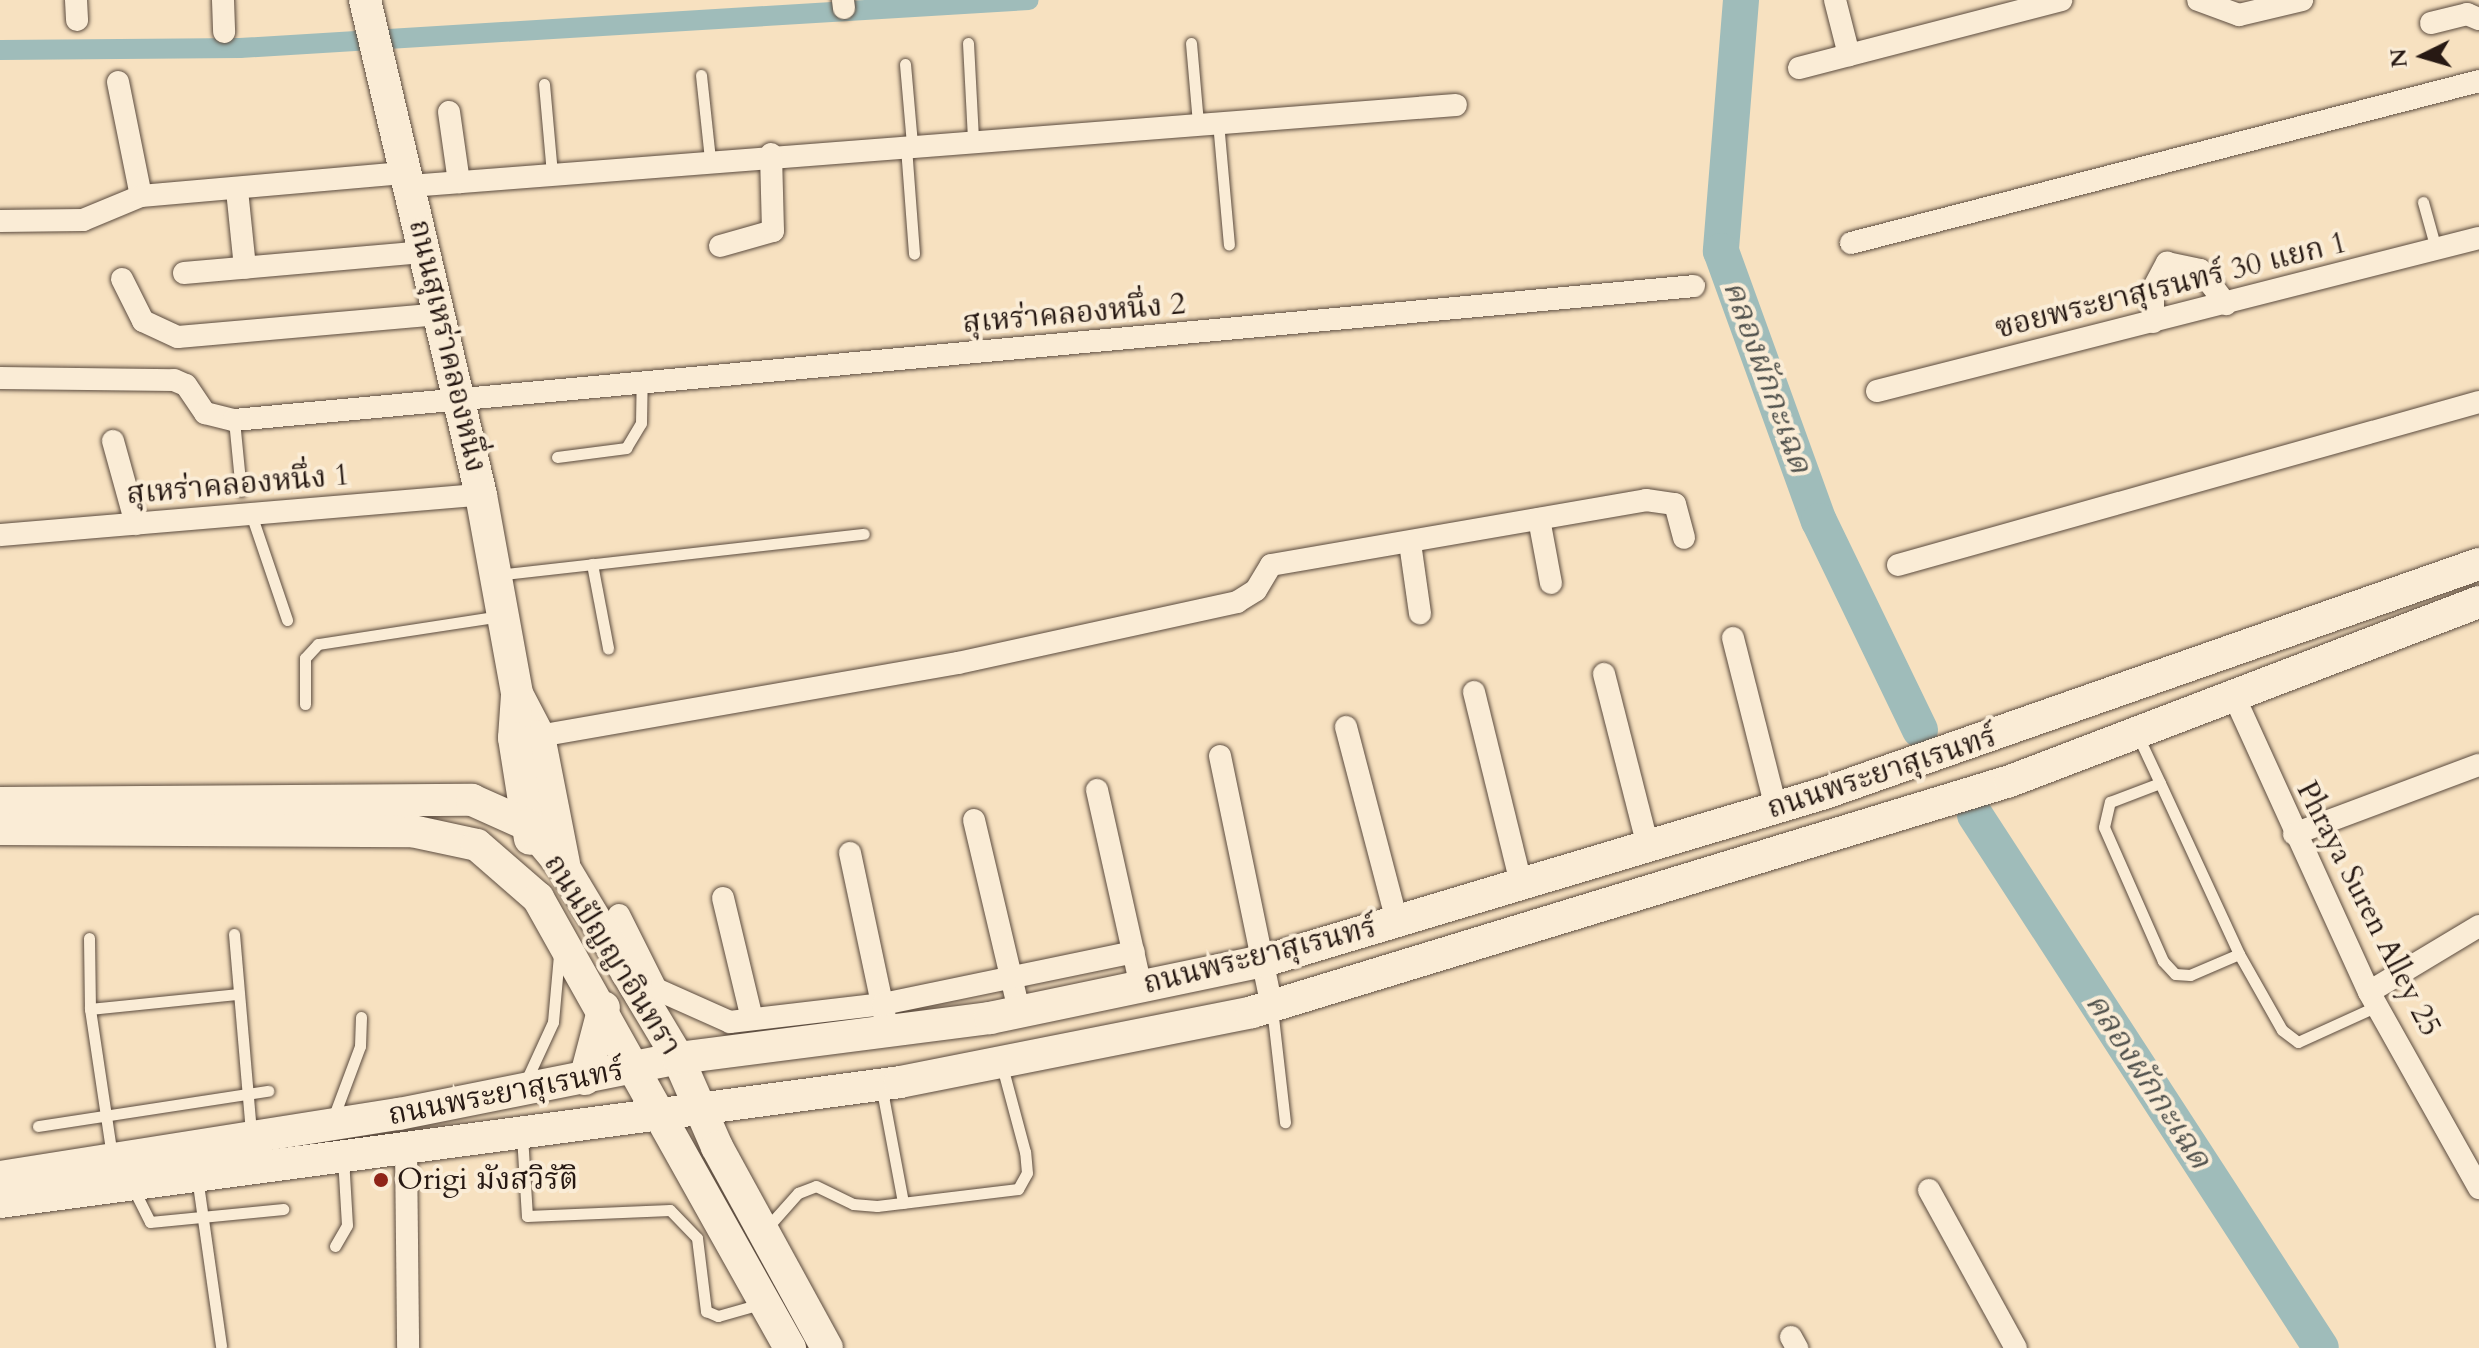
<!DOCTYPE html>
<meta charset="utf-8">
<style>
body{margin:0}
#map{position:relative;width:2479px;height:1348px;overflow:hidden;background:#f7e1c0;font-family:Cardo,"Noto Serif Thai",serif}
div>[style]{position:absolute}
[style*='--x']{left:calc(var(--x)*1px);top:calc(var(--y)*1px);width:calc(var(--w)*1px);rotate:calc(var(--a)*1deg)}
.canal>*{height:20px;margin:-10px;padding:0 10px;transform-origin:10px;border-radius:10px;background:#9fbcba}
.river>*{height:36px;margin:-18px;padding:0 18px;transform-origin:18px;border-radius:18px;background:#9fbcba}
.roads{filter:drop-shadow(0 0 2px #5b4b3e) drop-shadow(0 0 2px #5b4b3e)}
.lane>*{height:11px;margin:-5.5px;padding:0 5.5px;transform-origin:5.5px;border-radius:5.5px;background:#faecd6}
.street>*{height:22px;margin:-11px;padding:0 11px;transform-origin:11px;border-radius:11px;background:#faecd6}
.secondary>*{height:32px;margin:-16px;padding:0 16px;transform-origin:16px;border-radius:16px;background:#faecd6}
.dots>*{width:22px;height:22px;translate:-50% -50%;box-sizing:border-box;border:4px solid #faecd6;border-radius:50%}
span{translate:-50% -50%;white-space:nowrap;text-align:center;line-height:1.15;-webkit-text-stroke:8px #faecd6;paint-order:stroke}
.street-label{font-size:30px;color:#271913}
.poi-label{font-size:30px;color:#271913}
.left{translate:0 -50%;text-align:left}
.water-label{font-size:32px;color:#51524d;font-style:italic}
.north{position:absolute;left:2383px;top:16px;width:80px;height:80px;-webkit-text-stroke:6px #faecd6;paint-order:stroke;rotate:265deg;font-size:22px;font-weight:700;line-height:32px;text-align:center;color:#271913}
.north::after{content:'';display:block;margin:auto;width:28px;height:36px;background:#271913;clip-path:polygon(50% 0,100% 100%,50% 72%,0 100%)}
</style>
<div id="map">
<div class="canal">
<i style="--x:0;--y:50;--w:240;--a:-0.5"></i>
<i style="--x:240;--y:48;--w:790;--a:-3.48"></i>
</div>
<div class="river">
<i style="--x:1741;--y:0;--w:252;--a:94.6"></i>
<i style="--x:1721;--y:251;--w:287;--a:70.1"></i>
<i style="--x:1819;--y:521;--w:232;--a:64.2"></i>
<i style="--x:1975;--y:815;--w:635;--a:57.01"></i>
</div>
<div class="roads">
<div class="lane">
<i style="--x:968;--y:43;--w:96;--a:87"></i>
<i style="--x:1191;--y:43;--w:80;--a:85"></i>
<i style="--x:905;--y:64;--w:80;--a:85"></i>
<i style="--x:701;--y:75;--w:84;--a:83.9"></i>
<i style="--x:544;--y:84;--w:90;--a:84.9"></i>
<i style="--x:1218;--y:122;--w:123;--a:84.9"></i>
<i style="--x:906;--y:147;--w:107;--a:85.7"></i>
<i style="--x:2423;--y:202;--w:49;--a:74.5"></i>
<i style="--x:234;--y:420;--w:71;--a:84.4"></i>
<i style="--x:557;--y:457;--w:70;--a:-7.4"></i>
<i style="--x:626;--y:448;--w:29;--a:-59"></i>
<i style="--x:641;--y:423;--w:39;--a:-89"></i>
<i style="--x:251;--y:514;--w:112;--a:71.2"></i>
<i style="--x:592;--y:564;--w:86;--a:79.2"></i>
<i style="--x:496;--y:575;--w:370;--a:-6.4"></i>
<i style="--x:305;--y:704;--w:46;--a:-90"></i>
<i style="--x:305;--y:658;--w:19;--a:-47"></i>
<i style="--x:318;--y:644;--w:186;--a:-8.7"></i>
<i style="--x:2138;--y:736;--w:52;--a:64.9"></i>
<i style="--x:2160;--y:783;--w:188;--a:65.2"></i>
<i style="--x:2239;--y:954;--w:53;--a:156.8"></i>
<i style="--x:2190;--y:975;--w:15;--a:-176"></i>
<i style="--x:2175;--y:974;--w:18;--a:-133"></i>
<i style="--x:2163;--y:961;--w:146;--a:-113.8"></i>
<i style="--x:2104;--y:827;--w:26;--a:-77"></i>
<i style="--x:2110;--y:802;--w:53;--a:-20.8"></i>
<i style="--x:234;--y:934;--w:201;--a:85.1"></i>
<i style="--x:89;--y:938;--w:71;--a:89.2"></i>
<i style="--x:90;--y:1009;--w:149;--a:81.5"></i>
<i style="--x:2239;--y:954;--w:87;--a:60.5"></i>
<i style="--x:2282;--y:1030;--w:20;--a:37"></i>
<i style="--x:2298;--y:1042;--w:87;--a:-24.5"></i>
<i style="--x:1272;--y:1008;--w:115;--a:83.5"></i>
<i style="--x:90;--y:1009;--w:149;--a:-5.8"></i>
<i style="--x:525;--y:1083;--w:67;--a:-65.3"></i>
<i style="--x:553;--y:1022;--w:67;--a:-84.9"></i>
<i style="--x:881;--y:1085;--w:120;--a:79.4"></i>
<i style="--x:332;--y:1121;--w:80;--a:-69.5"></i>
<i style="--x:360;--y:1046;--w:29;--a:-88"></i>
<i style="--x:38;--y:1126;--w:233;--a:-8.7"></i>
<i style="--x:522;--y:1135;--w:81;--a:86.5"></i>
<i style="--x:527;--y:1216;--w:143;--a:-2.4"></i>
<i style="--x:670;--y:1210;--w:39;--a:46"></i>
<i style="--x:697;--y:1238;--w:74;--a:83"></i>
<i style="--x:706;--y:1311;--w:13;--a:23"></i>
<i style="--x:718;--y:1316;--w:44;--a:-15.9"></i>
<i style="--x:197;--y:1177;--w:171;--a:81.9"></i>
<i style="--x:132;--y:1186;--w:40;--a:63.4"></i>
<i style="--x:150;--y:1222;--w:134;--a:-5.6"></i>
<i style="--x:765;--y:1230;--w:50;--a:-48.3"></i>
<i style="--x:798;--y:1193;--w:19;--a:-21"></i>
<i style="--x:816;--y:1186;--w:41;--a:25.9"></i>
<i style="--x:853;--y:1204;--w:24;--a:5"></i>
<i style="--x:877;--y:1206;--w:142;--a:-6.9"></i>
<i style="--x:1018;--y:1189;--w:18;--a:-61"></i>
<i style="--x:1027;--y:1173;--w:21;--a:-95"></i>
<i style="--x:1025;--y:1152;--w:89;--a:-105"></i>
<i style="--x:335;--y:1246;--w:24;--a:-60"></i>
<i style="--x:347;--y:1225;--w:67;--a:-93.4"></i>
</div>
<div class="street">
<i style="--x:76;--y:0;--w:20;--a:87"></i>
<i style="--x:223;--y:0;--w:32;--a:88"></i>
<i style="--x:843;--y:0;--w:8;--a:83"></i>
<i style="--x:1835;--y:0;--w:57;--a:75.7"></i>
<i style="--x:2198;--y:0;--w:44;--a:20.1"></i>
<i style="--x:2239;--y:15;--w:65;--a:-13.4"></i>
<i style="--x:2431;--y:23;--w:37;--a:-14"></i>
<i style="--x:2467;--y:14;--w:13;--a:23"></i>
<i style="--x:1799;--y:68;--w:271;--a:-14.5"></i>
<i style="--x:118;--y:82;--w:116;--a:78.6"></i>
<i style="--x:449;--y:112;--w:71;--a:81.9"></i>
<i style="--x:410;--y:186;--w:1049;--a:-4.43"></i>
<i style="--x:237;--y:190;--w:78;--a:84.1"></i>
<i style="--x:0;--y:221;--w:83;--a:-0.7"></i>
<i style="--x:83;--y:220;--w:63;--a:-22.5"></i>
<i style="--x:141;--y:196;--w:266;--a:-5"></i>
<i style="--x:1851;--y:243;--w:649;--a:-14.46"></i>
<i style="--x:720;--y:246;--w:55;--a:-15.8"></i>
<i style="--x:773;--y:231;--w:77;--a:-91.5"></i>
<i style="--x:184;--y:273;--w:242;--a:-5"></i>
<i style="--x:122;--y:279;--w:47;--a:63.4"></i>
<i style="--x:143;--y:321;--w:38;--a:25"></i>
<i style="--x:178;--y:337;--w:262;--a:-5"></i>
<i style="--x:2153;--y:322;--w:33;--a:-90"></i>
<i style="--x:2153;--y:289;--w:30;--a:-62"></i>
<i style="--x:2167;--y:263;--w:34;--a:12"></i>
<i style="--x:2200;--y:270;--w:43;--a:52.6"></i>
<i style="--x:0;--y:378;--w:174;--a:0.7"></i>
<i style="--x:174;--y:380;--w:13;--a:23"></i>
<i style="--x:186;--y:385;--w:34;--a:56"></i>
<i style="--x:205;--y:413;--w:30;--a:14"></i>
<i style="--x:234;--y:420;--w:1466;--a:-5.24"></i>
<i style="--x:1877;--y:391;--w:621;--a:-14.26"></i>
<i style="--x:113;--y:441;--w:86;--a:74.5"></i>
<i style="--x:1539;--y:519;--w:65;--a:79.4"></i>
<i style="--x:0;--y:535;--w:483;--a:-4.8"></i>
<i style="--x:1410;--y:543;--w:71;--a:81.9"></i>
<i style="--x:1898;--y:565;--w:603;--a:-15.67"></i>
<i style="--x:1733;--y:638;--w:175;--a:75.8"></i>
<i style="--x:1604;--y:674;--w:178;--a:75.7"></i>
<i style="--x:1474;--y:692;--w:198;--a:76.2"></i>
<i style="--x:2234;--y:696;--w:325;--a:65.5"></i>
<i style="--x:2369;--y:992;--w:225;--a:60.7"></i>
<i style="--x:1346;--y:727;--w:201;--a:75.3"></i>
<i style="--x:539;--y:736;--w:425;--a:-9.9"></i>
<i style="--x:958;--y:663;--w:286;--a:-12.3"></i>
<i style="--x:1237;--y:602;--w:22;--a:-32"></i>
<i style="--x:1256;--y:590;--w:29;--a:-59"></i>
<i style="--x:1271;--y:565;--w:381;--a:-9.8"></i>
<i style="--x:1646;--y:500;--w:29;--a:8"></i>
<i style="--x:1675;--y:504;--w:35;--a:75"></i>
<i style="--x:1220;--y:756;--w:255;--a:78.3"></i>
<i style="--x:1097;--y:790;--w:202;--a:77.4"></i>
<i style="--x:974;--y:820;--w:196;--a:76.7"></i>
<i style="--x:2294;--y:834;--w:197;--a:-20.5"></i>
<i style="--x:850;--y:853;--w:169;--a:78"></i>
<i style="--x:723;--y:898;--w:124;--a:76.5"></i>
<i style="--x:619;--y:915;--w:83;--a:63.4"></i>
<i style="--x:656;--y:989;--w:81;--a:24"></i>
<i style="--x:730;--y:1022;--w:154;--a:-6.7"></i>
<i style="--x:883;--y:1004;--w:256;--a:-11.7"></i>
<i style="--x:2369;--y:992;--w:128;--a:-31"></i>
<i style="--x:406;--y:1146;--w:202;--a:89.4"></i>
<i style="--x:1929;--y:1190;--w:180;--a:61.2"></i>
<i style="--x:1791;--y:1337;--w:13;--a:61"></i>
</div>
<div class="secondary">
<i style="--x:365;--y:0;--w:508;--a:76.81"></i>
<i style="--x:481;--y:495;--w:202;--a:79.7"></i>
<i style="--x:517;--y:694;--w:47;--a:62.4"></i>
<i style="--x:539;--y:736;--w:130;--a:78.9"></i>
<i style="--x:517;--y:695;--w:43;--a:94"></i>
<i style="--x:514;--y:738;--w:102;--a:81"></i>
<i style="--x:0;--y:803;--w:472;--a:-0.4"></i>
<i style="--x:472;--y:800;--w:61;--a:24.1"></i>
<i style="--x:528;--y:825;--w:57;--a:49.9"></i>
<i style="--x:565;--y:869;--w:220;--a:59.1"></i>
<i style="--x:678;--y:1058;--w:97;--a:66.3"></i>
<i style="--x:717;--y:1147;--w:229;--a:61.3"></i>
<i style="--x:0;--y:829;--w:412;--a:0.3"></i>
<i style="--x:412;--y:831;--w:66;--a:12.2"></i>
<i style="--x:477;--y:845;--w:81;--a:41"></i>
<i style="--x:538;--y:898;--w:516;--a:60.75"></i>
<i style="--x:585;--y:1079;--w:74;--a:-75.2"></i>
<i style="--x:0;--y:1177;--w:404;--a:-9"></i>
<i style="--x:399;--y:1114;--w:285;--a:-11.3"></i>
<i style="--x:678;--y:1058;--w:315;--a:-7.3"></i>
<i style="--x:990;--y:1018;--w:280;--a:-11.8"></i>
<i style="--x:1264;--y:961;--w:586;--a:-16.67"></i>
<i style="--x:1825;--y:793;--w:693;--a:-19.3"></i>
<i style="--x:0;--y:1202;--w:908;--a:-7.59"></i>
<i style="--x:900;--y:1082;--w:359;--a:-11.2"></i>
<i style="--x:1252;--y:1012;--w:792;--a:-16.95"></i>
<i style="--x:2010;--y:781;--w:502;--a:-20.89"></i>
</div>
</div>
<div class="dots">
<i style="left:381px;top:1180px;background:#8f2418"></i>
</div>
<div class="street-label">
<span style="left:2171px;top:286px;rotate:-14deg">ซอยพระยาสุเรนทร์ 30 แยก 1</span>
<span style="left:1074px;top:314px;rotate:-5deg">สุเหร่าคลองหนึ่ง 2</span>
<span style="left:447px;top:346px;rotate:77deg">ถนนสุเหร่าคลองหนึ่ง</span>
<span style="left:238px;top:485px;rotate:-5deg">สุเหร่าคลองหนึ่ง 1</span>
<span style="left:1882px;top:773px;rotate:-18deg">ถนนพระยาสุเรนทร์</span>
<span style="left:2368px;top:909px;rotate:63deg">Phraya Suren Alley 25</span>
<span style="left:612px;top:955px;rotate:58deg">ถนนปัญญาอินทรา</span>
<span style="left:1260px;top:956px;rotate:-14deg">ถนนพระยาสุเรนทร์</span>
<span style="left:506px;top:1093px;rotate:-11deg">ถนนพระยาสุเรนทร์</span>
</div>
<div class="poi-label">
<span class="left" style="left:397px;top:1180px">Origi มังสวิรัติ</span>
</div>
<div class="water-label">
<span style="left:1767px;top:377px;rotate:70deg">คลองผักกะเฉด</span>
<span style="left:2148px;top:1081px;rotate:57deg">คลองผักกะเฉด</span>
</div>
<div class="north">N</div>
</div>
